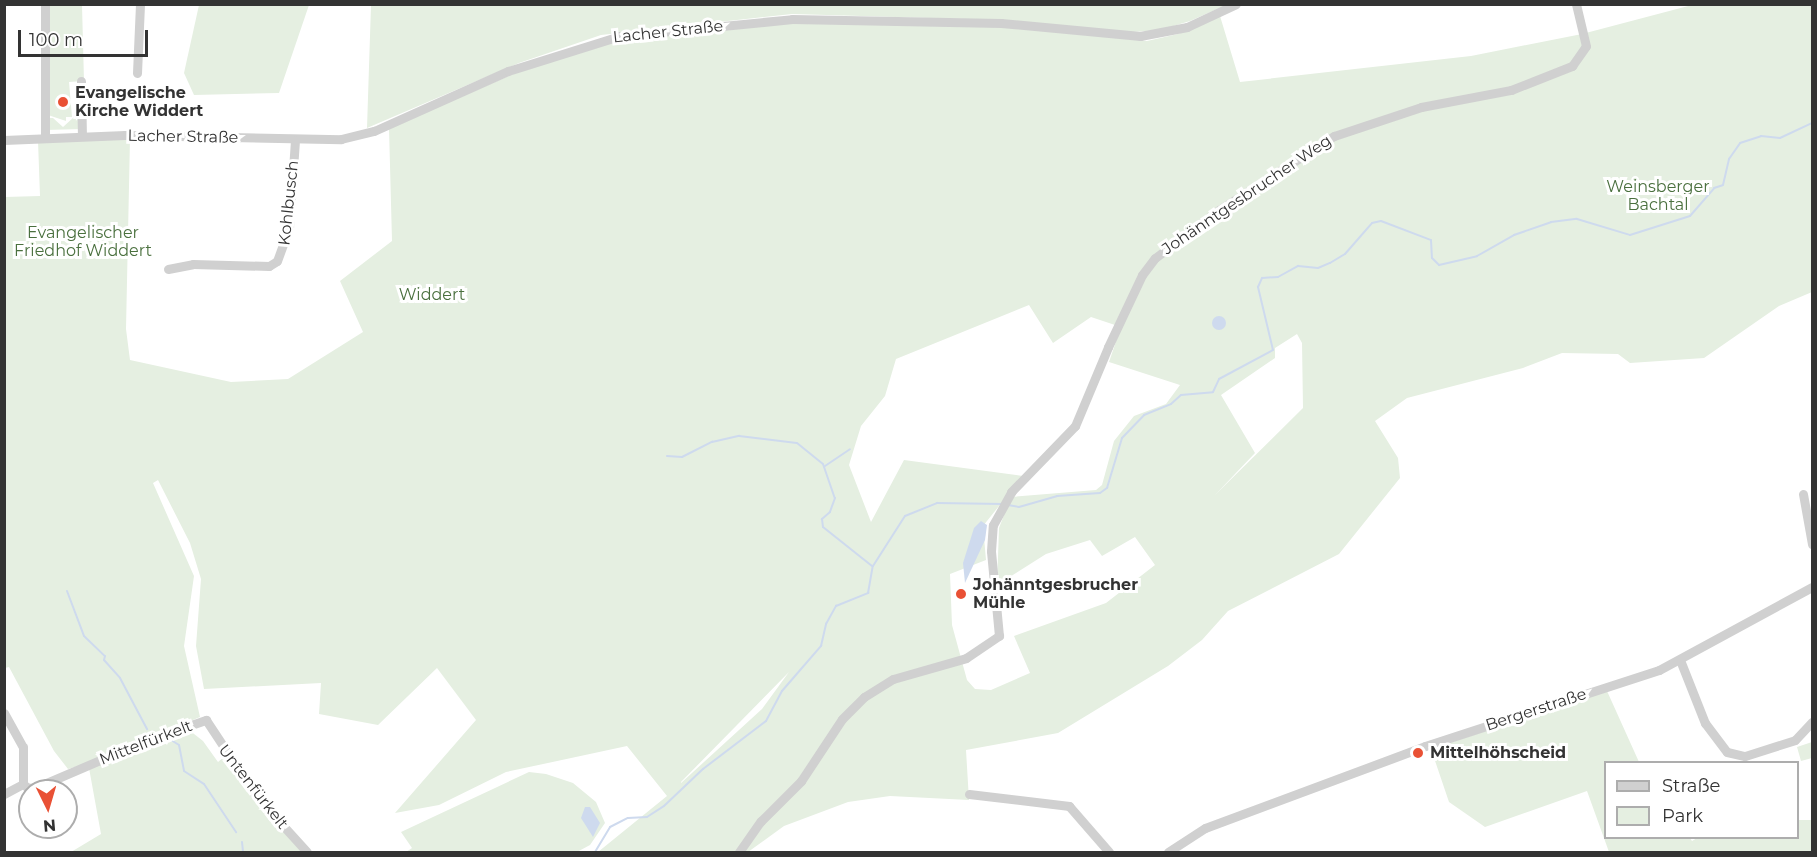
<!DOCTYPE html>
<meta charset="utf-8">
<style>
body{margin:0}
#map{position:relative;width:1817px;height:857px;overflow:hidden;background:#fff;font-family:Montserrat,sans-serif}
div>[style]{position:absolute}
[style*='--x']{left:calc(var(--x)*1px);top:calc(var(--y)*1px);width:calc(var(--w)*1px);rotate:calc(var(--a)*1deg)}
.green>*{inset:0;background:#e5efe1}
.water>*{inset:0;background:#cedaee}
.round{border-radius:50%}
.stream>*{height:2px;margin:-1px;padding:0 1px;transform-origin:1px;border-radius:1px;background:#cedaee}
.minor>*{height:9px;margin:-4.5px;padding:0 4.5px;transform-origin:4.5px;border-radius:4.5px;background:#d0d0d0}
.dots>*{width:16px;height:16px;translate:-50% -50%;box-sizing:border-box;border:3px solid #fff;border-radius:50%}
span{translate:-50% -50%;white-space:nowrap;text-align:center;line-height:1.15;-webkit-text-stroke:6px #fff;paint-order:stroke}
.street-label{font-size:16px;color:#333}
.poi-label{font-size:16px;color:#333;font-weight:700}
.left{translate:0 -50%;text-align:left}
.park-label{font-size:16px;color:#4a703e}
.frame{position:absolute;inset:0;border:6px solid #333;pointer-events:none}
.legend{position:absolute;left:1604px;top:761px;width:195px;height:78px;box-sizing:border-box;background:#fff;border:2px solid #adadad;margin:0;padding:8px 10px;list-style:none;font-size:18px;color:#333}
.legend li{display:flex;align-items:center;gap:12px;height:30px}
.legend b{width:30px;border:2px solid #adadad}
.north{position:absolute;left:18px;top:779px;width:60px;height:60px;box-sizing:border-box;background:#fff;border:2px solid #adadad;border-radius:50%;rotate:175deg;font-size:16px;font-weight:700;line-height:24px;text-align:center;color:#333}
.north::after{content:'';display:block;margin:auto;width:21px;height:27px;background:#e95135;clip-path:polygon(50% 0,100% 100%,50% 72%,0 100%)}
.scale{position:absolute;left:18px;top:30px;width:130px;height:27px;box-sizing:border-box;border:3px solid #333;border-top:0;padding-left:8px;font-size:18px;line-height:21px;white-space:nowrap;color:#333;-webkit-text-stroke:4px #fff;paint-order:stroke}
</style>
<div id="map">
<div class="green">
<i style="clip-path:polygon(48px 5px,82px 5px,84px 81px,69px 82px,72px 117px,66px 117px,66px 121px,48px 115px)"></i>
<i style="clip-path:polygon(199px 5px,309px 5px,279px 93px,194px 95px,184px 73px)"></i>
<i style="clip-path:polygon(371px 5px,1226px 5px,1190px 21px,1160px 30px,1132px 32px,1001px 20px,792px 14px,601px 35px,519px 63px,367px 128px)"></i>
<i style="clip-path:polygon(evenodd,1692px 5px,1812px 5px,1812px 292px,1779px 306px,1704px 358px,1630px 363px,1618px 354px,1562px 353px,1523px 368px,1407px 398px,1375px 421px,1398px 458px,1400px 478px,1339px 554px,1228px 611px,1202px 640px,1168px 666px,1058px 733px,966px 750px,969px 800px,890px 796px,848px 802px,784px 826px,748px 852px,598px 852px,667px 796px,627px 746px,506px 772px,439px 805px,395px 813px,476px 720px,437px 668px,378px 725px,319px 714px,321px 683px,204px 689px,196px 646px,201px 579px,190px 543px,158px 480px,153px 483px,194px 576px,184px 646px,200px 717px,99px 760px,68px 769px,54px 751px,9px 667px,5px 668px,5px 197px,40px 196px,38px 141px,130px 139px,126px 329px,130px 360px,231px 382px,288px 379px,363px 332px,340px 281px,392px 241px,389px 128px,516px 73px,602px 42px,791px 23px,1001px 27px,1147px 41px,1178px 34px,1220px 16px,1240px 82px,1471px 56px,1582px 34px,1692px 5px,1029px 305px,1053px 343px,1091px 317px,1121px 327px,1109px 362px,1180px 385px,1166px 404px,1134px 416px,1114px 441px,1102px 485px,1096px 490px,1011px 497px,999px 528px,997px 585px,1046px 554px,1090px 540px,1102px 556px,1135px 537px,1155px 565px,1106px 603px,1014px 636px,1030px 673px,991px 690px,975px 689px,967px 680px,952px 625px,950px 574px,986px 560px,983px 526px,1023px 476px,904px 460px,871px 522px,849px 465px,861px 426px,885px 396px,896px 359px,1029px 305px,1692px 5px,1297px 334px,1302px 343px,1303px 408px,1215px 495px,1255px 453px,1221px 395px,1275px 358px,1275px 348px,1297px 334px,1692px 5px,789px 672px,762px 709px,681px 783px,681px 782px,789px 672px)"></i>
<i style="clip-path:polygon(74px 117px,82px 117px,82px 129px,45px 130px,45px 118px,53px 118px,63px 127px)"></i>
<i style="clip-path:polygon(1607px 691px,1639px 762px,1606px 762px,1606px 838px,1690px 838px,1692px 841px,1697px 838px,1798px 838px,1798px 820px,1812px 820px,1812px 852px,1609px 852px,1587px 791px,1485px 827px,1449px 802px,1431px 749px)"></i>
<i style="clip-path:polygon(189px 730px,203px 741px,218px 762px,225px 756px,302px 852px,71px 852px,101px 834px,89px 768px,148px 742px)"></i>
<i style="clip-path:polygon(1812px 742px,1812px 758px,1801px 761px,1797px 747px)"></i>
<i style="clip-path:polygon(529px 772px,546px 774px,573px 783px,596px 802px,605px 823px,590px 845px,577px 852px,406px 852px,412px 848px,401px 832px)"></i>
</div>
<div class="water">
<i class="round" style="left:1212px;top:316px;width:14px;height:14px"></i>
<i style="clip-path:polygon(981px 521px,987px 525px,985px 540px,965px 583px,963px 563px,974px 528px)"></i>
<i style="clip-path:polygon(585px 807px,590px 807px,600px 823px,593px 837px,581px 818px)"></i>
</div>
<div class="stream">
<i style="--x:667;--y:456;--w:15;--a:4"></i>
<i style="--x:682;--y:457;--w:34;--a:-27"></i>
<i style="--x:712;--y:442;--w:28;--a:-13"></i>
<i style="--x:739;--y:436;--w:58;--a:6.9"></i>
<i style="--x:797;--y:443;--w:33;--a:39"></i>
<i style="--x:823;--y:464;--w:36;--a:71"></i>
<i style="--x:835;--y:498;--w:15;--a:110"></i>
<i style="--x:830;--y:512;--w:11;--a:139"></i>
<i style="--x:822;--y:519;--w:8;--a:83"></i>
<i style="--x:823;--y:527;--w:63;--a:38.5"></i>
<i style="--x:825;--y:466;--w:30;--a:-34"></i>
<i style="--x:1008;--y:505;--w:11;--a:10"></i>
<i style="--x:1019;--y:507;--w:40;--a:-16"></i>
<i style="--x:1057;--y:496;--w:43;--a:-4"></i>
<i style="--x:1100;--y:493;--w:9;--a:-36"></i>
<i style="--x:1107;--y:488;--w:52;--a:-73.3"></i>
<i style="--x:1122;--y:438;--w:32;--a:-46"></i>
<i style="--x:1144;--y:415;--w:29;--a:-22"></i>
<i style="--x:1171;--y:404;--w:13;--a:-42"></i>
<i style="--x:1181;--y:395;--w:32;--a:-5"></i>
<i style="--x:1213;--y:392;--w:14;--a:-65"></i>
<i style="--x:1219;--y:379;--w:61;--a:-28.2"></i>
<i style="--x:1273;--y:350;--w:65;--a:-103.4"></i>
<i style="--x:1258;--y:287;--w:10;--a:-66"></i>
<i style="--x:1262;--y:278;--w:16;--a:-4"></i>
<i style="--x:1278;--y:277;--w:23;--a:-29"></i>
<i style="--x:1298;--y:266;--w:20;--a:6"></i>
<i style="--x:1318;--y:268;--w:13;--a:-23"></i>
<i style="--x:1330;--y:263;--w:17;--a:-31"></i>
<i style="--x:1345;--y:254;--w:41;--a:-48.9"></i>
<i style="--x:1372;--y:223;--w:9;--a:-13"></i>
<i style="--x:1381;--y:221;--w:53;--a:20.8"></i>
<i style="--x:1431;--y:240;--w:18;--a:87"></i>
<i style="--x:1432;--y:258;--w:10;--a:45"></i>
<i style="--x:1439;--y:265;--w:39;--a:-13"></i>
<i style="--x:1477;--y:256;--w:43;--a:-29.6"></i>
<i style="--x:1514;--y:235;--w:39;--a:-19"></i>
<i style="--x:1551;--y:222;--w:26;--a:-7"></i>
<i style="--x:1577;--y:219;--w:55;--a:16.8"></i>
<i style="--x:1630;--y:235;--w:63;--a:-17.6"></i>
<i style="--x:1690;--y:216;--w:37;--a:-49"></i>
<i style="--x:1714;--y:188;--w:9;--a:-18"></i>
<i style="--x:1723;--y:185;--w:27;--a:-77"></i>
<i style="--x:1729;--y:159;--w:19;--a:-55"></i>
<i style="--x:1740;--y:143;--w:22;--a:-18"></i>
<i style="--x:1761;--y:136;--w:19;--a:6"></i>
<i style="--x:1780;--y:138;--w:35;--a:-25"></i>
<i style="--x:67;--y:591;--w:48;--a:69.3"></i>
<i style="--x:84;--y:636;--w:29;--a:44"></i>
<i style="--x:105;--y:656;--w:4;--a:104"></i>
<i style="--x:104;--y:660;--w:24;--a:48"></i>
<i style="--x:120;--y:678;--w:58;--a:62.1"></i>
<i style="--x:159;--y:740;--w:12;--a:0"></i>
<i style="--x:171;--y:740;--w:9;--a:32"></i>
<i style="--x:179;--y:745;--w:26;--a:79"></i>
<i style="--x:184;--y:771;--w:24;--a:33"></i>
<i style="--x:204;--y:784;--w:58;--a:56.3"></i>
<i style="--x:242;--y:842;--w:10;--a:84"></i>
<i style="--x:595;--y:852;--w:29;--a:-59"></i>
<i style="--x:610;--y:827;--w:20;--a:-27"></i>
<i style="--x:628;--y:818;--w:19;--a:-3"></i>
<i style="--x:647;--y:817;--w:20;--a:-33"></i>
<i style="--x:664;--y:806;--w:54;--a:-43.5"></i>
<i style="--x:703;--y:769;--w:79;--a:-37.3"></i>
<i style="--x:766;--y:721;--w:34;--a:-62"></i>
<i style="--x:782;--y:691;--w:60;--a:-49.1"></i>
<i style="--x:821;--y:646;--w:23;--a:-77"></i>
<i style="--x:826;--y:624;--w:21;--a:-61"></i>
<i style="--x:836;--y:606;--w:35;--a:-22"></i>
<i style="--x:868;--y:593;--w:27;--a:-80"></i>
<i style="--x:873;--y:566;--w:59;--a:-57.4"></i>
<i style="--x:905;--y:516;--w:35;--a:-22"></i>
<i style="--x:937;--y:503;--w:66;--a:0.9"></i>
</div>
<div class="minor">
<i style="--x:45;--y:4;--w:132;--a:90"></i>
<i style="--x:137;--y:73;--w:69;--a:-87.5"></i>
<i style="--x:81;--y:81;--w:55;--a:89"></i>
<i style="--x:4;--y:140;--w:121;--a:-2.4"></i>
<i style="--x:125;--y:135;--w:216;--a:1.1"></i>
<i style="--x:341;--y:139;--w:34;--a:-14"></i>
<i style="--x:374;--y:131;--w:147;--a:-24.1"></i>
<i style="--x:508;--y:71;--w:117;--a:-17.4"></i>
<i style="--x:620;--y:36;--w:173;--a:-5.6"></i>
<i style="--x:792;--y:19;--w:209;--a:1.1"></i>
<i style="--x:1001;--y:23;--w:140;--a:5.3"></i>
<i style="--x:1140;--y:36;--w:48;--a:-10.8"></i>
<i style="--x:1187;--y:27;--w:54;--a:-25.1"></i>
<i style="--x:168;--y:269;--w:25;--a:-11"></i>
<i style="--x:193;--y:264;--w:76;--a:1.5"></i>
<i style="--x:269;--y:266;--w:9;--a:-32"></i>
<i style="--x:277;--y:261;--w:35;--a:-70"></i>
<i style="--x:289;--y:228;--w:88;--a:-86.1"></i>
<i style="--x:1803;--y:494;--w:51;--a:79.8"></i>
<i style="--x:1680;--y:660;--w:68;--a:68.4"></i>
<i style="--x:1705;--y:723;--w:36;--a:53"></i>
<i style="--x:1727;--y:752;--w:18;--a:13"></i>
<i style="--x:1745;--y:756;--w:52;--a:-17.7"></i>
<i style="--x:1795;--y:740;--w:25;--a:-47"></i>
<i style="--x:4;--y:713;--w:39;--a:61"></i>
<i style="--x:23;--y:747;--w:37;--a:90"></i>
<i style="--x:23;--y:784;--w:6;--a:39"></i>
<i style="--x:28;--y:788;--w:9;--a:-6"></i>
<i style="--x:37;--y:787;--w:114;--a:-23.2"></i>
<i style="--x:142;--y:742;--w:68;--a:-19"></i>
<i style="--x:206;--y:720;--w:92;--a:56.5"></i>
<i style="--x:257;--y:797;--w:74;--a:47.7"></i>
<i style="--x:4;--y:794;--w:21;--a:-28"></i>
<i style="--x:969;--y:794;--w:101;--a:6.8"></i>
<i style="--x:1069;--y:806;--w:61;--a:49"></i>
<i style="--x:739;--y:852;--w:38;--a:-55"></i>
<i style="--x:761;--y:821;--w:57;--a:-45"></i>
<i style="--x:801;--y:781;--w:74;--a:-56.5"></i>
<i style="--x:842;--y:719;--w:31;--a:-45"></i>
<i style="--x:864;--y:697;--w:34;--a:-32"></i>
<i style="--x:893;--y:679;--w:76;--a:-16"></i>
<i style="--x:966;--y:658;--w:40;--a:-34"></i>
<i style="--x:999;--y:636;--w:85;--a:-95.4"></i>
<i style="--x:991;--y:551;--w:26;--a:-86"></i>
<i style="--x:993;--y:525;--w:38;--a:-61"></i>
<i style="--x:1011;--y:492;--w:92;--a:-45.9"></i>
<i style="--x:1075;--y:426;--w:86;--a:-67.3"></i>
<i style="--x:1108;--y:347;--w:80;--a:-64.7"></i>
<i style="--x:1142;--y:275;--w:21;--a:-53"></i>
<i style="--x:1155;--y:258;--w:80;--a:-36.9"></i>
<i style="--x:1219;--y:210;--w:137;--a:-32.8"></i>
<i style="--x:1334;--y:136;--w:92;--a:-18.4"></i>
<i style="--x:1421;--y:107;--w:92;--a:-10.7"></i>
<i style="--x:1511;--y:90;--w:66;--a:-21.5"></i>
<i style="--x:1572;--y:66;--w:24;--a:-55"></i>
<i style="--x:1586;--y:46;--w:43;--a:-103.4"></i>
<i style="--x:1168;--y:852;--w:44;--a:-33"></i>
<i style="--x:1205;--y:828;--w:235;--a:-20.4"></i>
<i style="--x:1425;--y:746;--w:246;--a:-18"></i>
<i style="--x:1659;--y:670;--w:174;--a:-28.5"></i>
</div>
<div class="dots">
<i style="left:63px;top:102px;background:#e95135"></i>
<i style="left:961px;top:594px;background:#e95135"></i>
<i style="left:1418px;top:753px;background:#e95135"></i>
</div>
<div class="street-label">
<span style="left:668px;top:32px;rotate:-6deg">Lacher Straße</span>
<span style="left:183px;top:137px;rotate:1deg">Lacher Straße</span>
<span style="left:1247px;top:195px;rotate:-34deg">Johänntgesbrucher Weg</span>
<span style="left:289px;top:203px;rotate:-84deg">Kohlbusch</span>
<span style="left:1536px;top:710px;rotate:-18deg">Bergerstraße</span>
<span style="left:146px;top:743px;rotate:-21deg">Mittelfürkelt</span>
<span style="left:253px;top:787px;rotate:52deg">Untenfürkelt</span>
</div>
<div class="poi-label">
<span class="left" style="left:75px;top:102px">Evangelische<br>Kirche Widdert</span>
<span class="left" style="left:973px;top:594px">Johänntgesbrucher<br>Mühle</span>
<span class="left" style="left:1430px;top:753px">Mittelhöhscheid</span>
</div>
<div class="park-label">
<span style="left:1658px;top:196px">Weinsberger<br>Bachtal</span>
<span style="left:83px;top:242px">Evangelischer<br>Friedhof Widdert</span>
<span style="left:432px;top:295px">Widdert</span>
</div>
<div class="frame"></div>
<ul class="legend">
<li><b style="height:8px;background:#d0d0d0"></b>Straße</li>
<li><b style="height:16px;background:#e5efe1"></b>Park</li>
</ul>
<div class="north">N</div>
<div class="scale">100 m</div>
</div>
